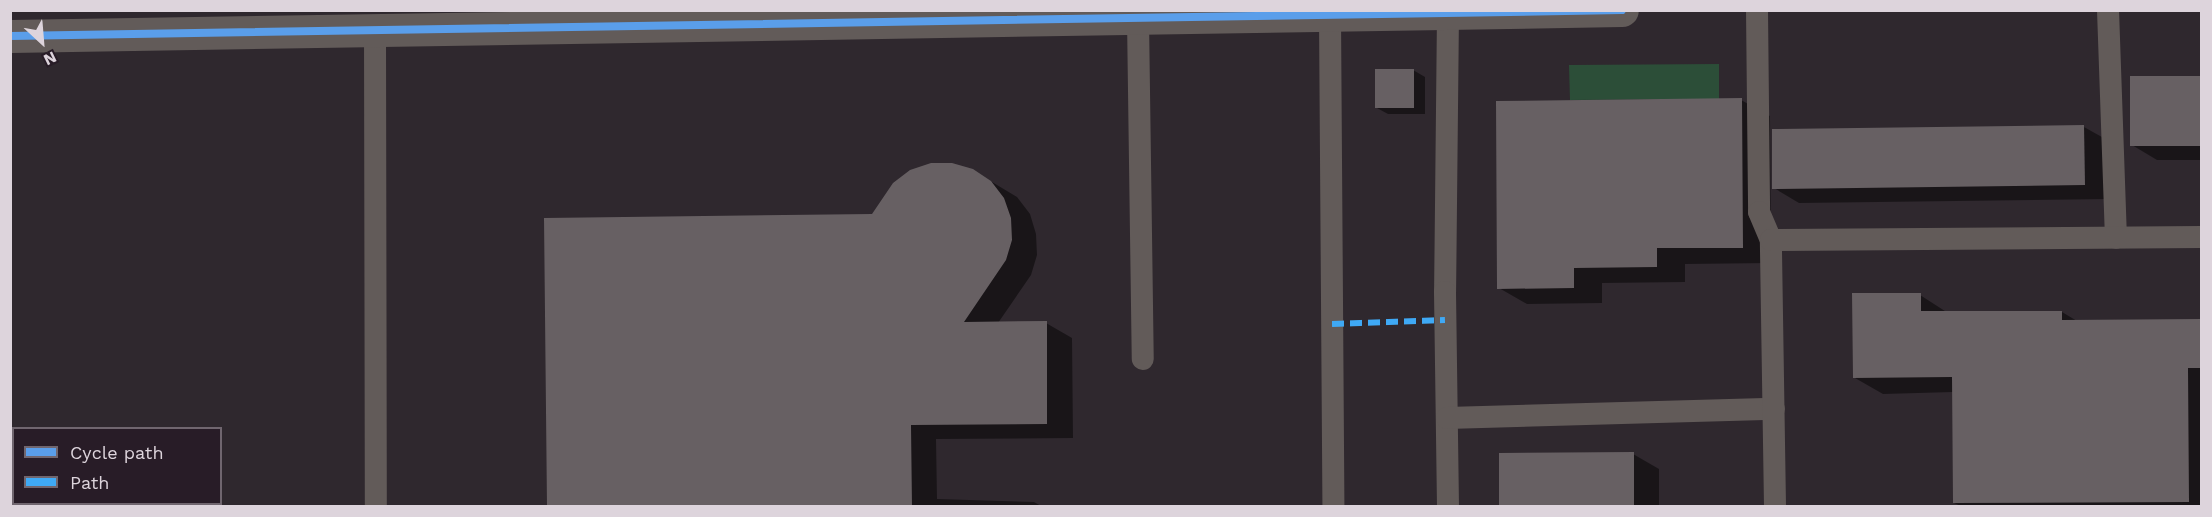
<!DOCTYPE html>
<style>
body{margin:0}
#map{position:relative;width:2212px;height:517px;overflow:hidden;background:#2f282e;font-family:"Work Sans",sans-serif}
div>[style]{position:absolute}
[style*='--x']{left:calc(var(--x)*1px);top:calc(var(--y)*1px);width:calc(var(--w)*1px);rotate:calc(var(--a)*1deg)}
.green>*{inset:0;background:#2c4e38}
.shadow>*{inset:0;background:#0007}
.building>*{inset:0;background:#676063}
.lane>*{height:22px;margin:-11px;padding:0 11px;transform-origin:11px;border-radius:11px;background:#625b59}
.street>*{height:33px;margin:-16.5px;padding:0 16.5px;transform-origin:16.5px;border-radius:16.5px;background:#625b59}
.quiet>*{height:6px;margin-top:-3px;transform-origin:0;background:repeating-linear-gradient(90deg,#3fa9f5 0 12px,transparent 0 18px)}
.cycleway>*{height:8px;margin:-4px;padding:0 4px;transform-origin:4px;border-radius:4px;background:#5a9eea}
span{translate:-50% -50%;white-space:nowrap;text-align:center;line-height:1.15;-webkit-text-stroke:6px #281c27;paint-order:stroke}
.frame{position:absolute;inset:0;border:12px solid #ddd4dc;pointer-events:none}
.legend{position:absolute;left:12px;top:427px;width:210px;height:78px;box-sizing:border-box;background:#281c27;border:2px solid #70666f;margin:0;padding:8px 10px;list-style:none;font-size:18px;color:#ddd4dc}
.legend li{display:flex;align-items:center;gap:12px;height:30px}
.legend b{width:30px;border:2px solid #70666f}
.north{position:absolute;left:12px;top:12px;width:60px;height:60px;-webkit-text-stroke:4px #281c27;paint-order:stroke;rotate:154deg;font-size:16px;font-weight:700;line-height:24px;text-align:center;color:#ddd4dc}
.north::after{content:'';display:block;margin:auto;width:21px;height:27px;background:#ddd4dc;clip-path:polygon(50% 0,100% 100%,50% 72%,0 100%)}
</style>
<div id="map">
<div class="green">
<i style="clip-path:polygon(1719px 64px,1719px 99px,1570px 100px,1569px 65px)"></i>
</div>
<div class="shadow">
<i style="clip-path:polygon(1413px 70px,1425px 77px,1425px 114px,1388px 114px,1377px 108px)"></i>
<i style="clip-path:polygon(2202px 77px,2202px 160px,2157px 160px,2132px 145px)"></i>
<i style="clip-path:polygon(1741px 100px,1770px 116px,1771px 263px,1685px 264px,1685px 282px,1602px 283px,1602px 303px,1527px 304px,1499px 288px)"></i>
<i style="clip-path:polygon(2084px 127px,2109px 141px,2110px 199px,1799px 203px,1774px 188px)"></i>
<i style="clip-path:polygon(972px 170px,1017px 197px,1030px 214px,1036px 234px,1037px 255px,1031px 275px,998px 323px,1046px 323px,1072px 338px,1073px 438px,936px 439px,937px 499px,1034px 502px,1041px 506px,549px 506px,873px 216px)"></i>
<i style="clip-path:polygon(1920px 295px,1948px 313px,2062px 312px,2077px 321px,2202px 320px,2202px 506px,1961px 506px,1954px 503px,1953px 392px,1883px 394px,1855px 378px)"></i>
<i style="clip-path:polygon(1633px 454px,1659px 469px,1659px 506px,1501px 506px)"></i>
<i style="clip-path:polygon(10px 469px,14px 504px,130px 506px,10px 506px)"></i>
</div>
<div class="building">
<i style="clip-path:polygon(1375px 69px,1414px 69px,1414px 108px,1375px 108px)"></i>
<i style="clip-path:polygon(2130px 76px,2202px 76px,2202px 146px,2130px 146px)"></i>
<i style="clip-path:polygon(1742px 98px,1743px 248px,1657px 248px,1657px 267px,1574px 268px,1574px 288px,1497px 289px,1496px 101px)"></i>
<i style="clip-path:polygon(2084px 125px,2085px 185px,1772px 189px,1772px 129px)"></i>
<i style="clip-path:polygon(931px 163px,952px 163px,973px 169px,991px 181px,1004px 198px,1011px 218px,1012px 240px,1006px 260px,964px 322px,1047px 321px,1047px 424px,911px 425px,912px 507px,547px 507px,544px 218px,872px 214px,893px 183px,910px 170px)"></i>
<i style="clip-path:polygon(1852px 293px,1921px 293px,1921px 311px,2062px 311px,2062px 320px,2202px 319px,2202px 368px,2188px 368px,2189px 502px,1953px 503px,1952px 377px,1853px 378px)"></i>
<i style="clip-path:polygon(1634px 452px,1634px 507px,1499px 507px,1499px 453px)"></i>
</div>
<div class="lane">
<i style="--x:1757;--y:10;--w:202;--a:89.4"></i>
<i style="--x:1759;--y:212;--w:30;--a:67"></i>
<i style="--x:2108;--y:10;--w:228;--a:88"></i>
<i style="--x:1448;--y:13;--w:279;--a:90.6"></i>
<i style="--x:1445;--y:292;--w:214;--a:89.2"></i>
<i style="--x:1330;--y:15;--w:491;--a:89.6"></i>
<i style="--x:1138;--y:19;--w:340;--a:89.2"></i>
<i style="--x:375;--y:30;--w:476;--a:89.9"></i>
<i style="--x:1447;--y:418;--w:327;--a:-1.6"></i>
<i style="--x:1775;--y:506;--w:266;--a:-90.9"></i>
<i style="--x:1771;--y:240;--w:431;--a:-0.4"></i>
</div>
<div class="street">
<i style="--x:10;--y:36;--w:1612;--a:-0.92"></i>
</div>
<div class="quiet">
<i style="--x:1332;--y:324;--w:113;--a:-2"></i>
</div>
<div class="cycleway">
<i style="--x:10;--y:36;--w:1612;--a:-0.92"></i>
</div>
<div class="frame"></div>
<ul class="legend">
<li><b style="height:8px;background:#5a9eea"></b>Cycle path</li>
<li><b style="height:8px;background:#3fa9f5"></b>Path</li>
</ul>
<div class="north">N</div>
</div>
